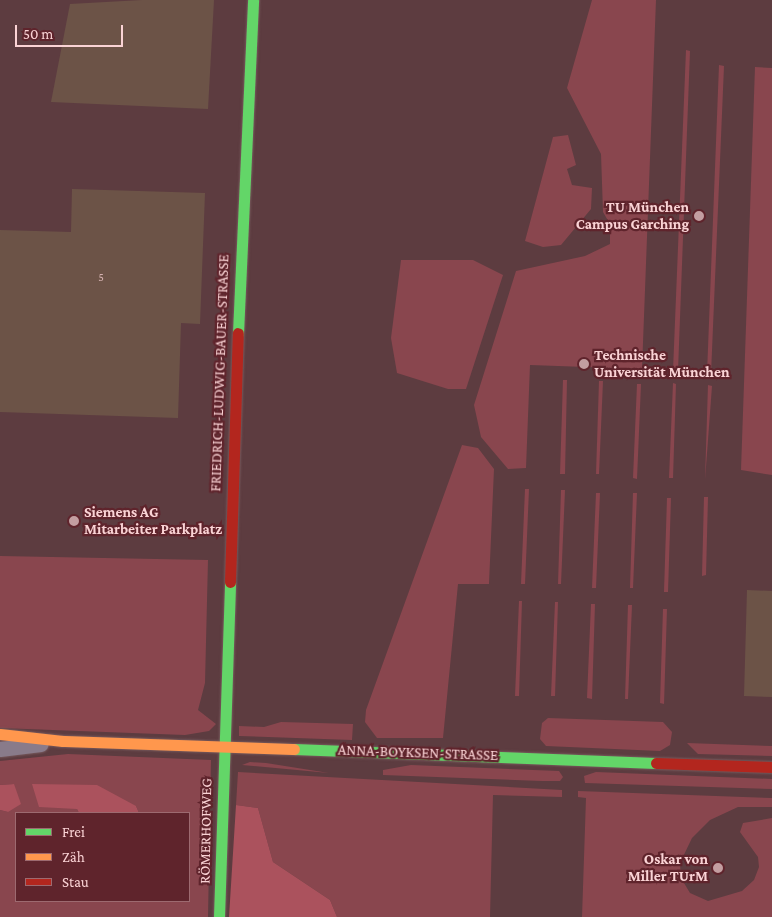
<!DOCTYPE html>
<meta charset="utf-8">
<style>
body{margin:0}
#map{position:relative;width:772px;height:917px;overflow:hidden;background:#5d3c40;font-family:"Crimson Pro",serif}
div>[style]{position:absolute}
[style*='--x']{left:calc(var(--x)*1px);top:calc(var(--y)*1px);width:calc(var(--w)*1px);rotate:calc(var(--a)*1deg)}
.green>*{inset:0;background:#89464e}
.forest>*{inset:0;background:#ab525d}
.building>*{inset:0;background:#6c5347}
.roads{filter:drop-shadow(0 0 1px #775a5d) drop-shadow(0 0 1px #775a5d)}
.street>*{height:15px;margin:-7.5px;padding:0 7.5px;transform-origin:7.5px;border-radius:7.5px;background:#897b8a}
.fast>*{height:11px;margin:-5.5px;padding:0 5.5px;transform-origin:5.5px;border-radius:5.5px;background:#63d668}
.slow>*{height:11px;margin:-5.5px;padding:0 5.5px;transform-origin:5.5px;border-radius:5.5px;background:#ff974d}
.jam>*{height:11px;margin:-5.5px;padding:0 5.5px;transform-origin:5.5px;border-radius:5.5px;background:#b3261e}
.dots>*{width:14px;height:14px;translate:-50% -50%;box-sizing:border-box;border:2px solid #5f242c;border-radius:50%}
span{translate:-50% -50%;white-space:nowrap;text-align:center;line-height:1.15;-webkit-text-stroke:4.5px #5f242c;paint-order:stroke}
.number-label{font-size:12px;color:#d6b3b2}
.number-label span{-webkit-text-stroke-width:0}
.poi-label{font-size:15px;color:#fad3d5;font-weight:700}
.right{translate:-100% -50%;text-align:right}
.left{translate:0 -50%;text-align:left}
.street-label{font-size:15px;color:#fad3d5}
.legend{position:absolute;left:15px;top:812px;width:175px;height:90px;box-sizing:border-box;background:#5f242c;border:1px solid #9d6a70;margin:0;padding:6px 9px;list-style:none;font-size:15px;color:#fad3d5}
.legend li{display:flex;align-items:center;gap:10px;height:25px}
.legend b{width:25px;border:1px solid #9d6a70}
.scale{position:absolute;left:15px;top:25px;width:108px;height:22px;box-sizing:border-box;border:2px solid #fad3d5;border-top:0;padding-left:6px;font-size:15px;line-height:18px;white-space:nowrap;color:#fad3d5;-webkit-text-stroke:4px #5f242c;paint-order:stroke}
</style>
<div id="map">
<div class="green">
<i style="clip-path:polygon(592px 0,656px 0,642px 369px,530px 365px,526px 468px,508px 469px,481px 437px,474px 405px,516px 271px,585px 256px,610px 244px,610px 224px,603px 212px,601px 154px,567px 88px)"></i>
<i style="clip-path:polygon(686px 50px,690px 51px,678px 371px,673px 371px)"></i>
<i style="clip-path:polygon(719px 65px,724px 66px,711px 374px,707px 374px)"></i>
<i style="clip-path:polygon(755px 67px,772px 68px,772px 475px,741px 470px)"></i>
<i style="clip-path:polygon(568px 135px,576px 165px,567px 169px,572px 185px,592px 188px,591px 209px,561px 245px,543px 247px,525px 241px,553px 137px)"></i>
<i style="clip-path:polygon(401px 260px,473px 260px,503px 275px,466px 389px,448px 389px,397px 373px,391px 338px)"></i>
<i style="clip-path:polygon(563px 380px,567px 380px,565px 474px,560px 474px)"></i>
<i style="clip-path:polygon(599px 381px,603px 381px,599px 474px,596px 474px)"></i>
<i style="clip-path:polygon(673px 383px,676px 384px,673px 478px,669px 478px)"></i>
<i style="clip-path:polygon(637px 384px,641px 384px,637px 479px,633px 478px)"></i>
<i style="clip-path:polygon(708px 385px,712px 386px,705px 480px)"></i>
<i style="clip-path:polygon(462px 445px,478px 448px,494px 469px,489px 584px,458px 584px,443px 738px,377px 738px,365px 722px,366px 710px)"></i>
<i style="clip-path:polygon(525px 489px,529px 489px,525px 584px,521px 584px)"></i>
<i style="clip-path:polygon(561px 490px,565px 490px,561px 584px,558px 584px)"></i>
<i style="clip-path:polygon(596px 493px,600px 493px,596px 588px,592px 588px)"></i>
<i style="clip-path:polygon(633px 493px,637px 493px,633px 588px,630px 588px)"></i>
<i style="clip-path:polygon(704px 497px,708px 497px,706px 575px,702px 576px)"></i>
<i style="clip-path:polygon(667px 498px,671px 498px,668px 592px,664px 592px)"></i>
<i style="clip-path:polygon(0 556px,208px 560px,205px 683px,198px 710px,216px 724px,209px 731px,185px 735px,0 728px)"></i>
<i style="clip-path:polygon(519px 601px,522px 601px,519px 696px,515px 696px)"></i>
<i style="clip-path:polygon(555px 602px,558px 602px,555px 696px,551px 696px)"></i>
<i style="clip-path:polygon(591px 604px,595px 604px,592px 699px,587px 698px)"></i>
<i style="clip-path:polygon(628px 605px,632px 605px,628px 699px,625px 699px)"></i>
<i style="clip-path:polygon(663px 609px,667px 609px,664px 704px,660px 703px)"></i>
<i style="clip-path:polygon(548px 718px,663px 722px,672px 732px,670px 745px,660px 751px,546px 746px,540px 739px,542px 723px)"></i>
<i style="clip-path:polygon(281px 722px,353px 724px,352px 740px,239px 736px,239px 726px,264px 727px)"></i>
<i style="clip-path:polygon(687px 743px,772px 746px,772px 756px,698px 754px)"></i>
<i style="clip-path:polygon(evenodd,68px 754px,211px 760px,208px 917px,0 917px,0 810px,8px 812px,14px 784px,0 785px,0 761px,68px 754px,136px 806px,139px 813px,189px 813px,189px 901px,16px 901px,16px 813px,79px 813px,77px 809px,136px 806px)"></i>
<i style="clip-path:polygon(250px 762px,266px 763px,329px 773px,242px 765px)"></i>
<i style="clip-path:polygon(411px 765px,559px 771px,563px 777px,560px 781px,542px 781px,383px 775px,383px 770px)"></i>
<i style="clip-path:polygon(238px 772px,562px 790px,562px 797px,493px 795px,490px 917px,337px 917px,330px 900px,273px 862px,258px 808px,236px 805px)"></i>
<i style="clip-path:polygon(596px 772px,772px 779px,772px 789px,585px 783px,584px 776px)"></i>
<i style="clip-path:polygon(578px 791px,772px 798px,772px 807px,738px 807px,710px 820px,692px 838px,680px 863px,681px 878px,690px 893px,708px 901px,742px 891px,754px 880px,759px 867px,758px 857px,740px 832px,743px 823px,772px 818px,772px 917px,582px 917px,586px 798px,578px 797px)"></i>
</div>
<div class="forest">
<i style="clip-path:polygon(14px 784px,21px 804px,8px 812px,0 810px,0 785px)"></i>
<i style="clip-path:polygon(32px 784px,97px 785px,136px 806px,139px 813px,79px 813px,77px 809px,39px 807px)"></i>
<i style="clip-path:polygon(236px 805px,258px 808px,273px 862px,330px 900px,337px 917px,229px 917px)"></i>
</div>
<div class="building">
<i style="clip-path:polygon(142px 0,214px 0,208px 109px,51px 102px,70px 4px)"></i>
<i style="clip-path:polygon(72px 189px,205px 193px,200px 324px,181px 323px,178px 418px,0 412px,0 230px,71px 232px)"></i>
<i style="clip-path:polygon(747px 590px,772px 591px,772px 697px,744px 696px)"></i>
</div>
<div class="roads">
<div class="street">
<i style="--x:0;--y:749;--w:41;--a:-7"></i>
</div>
<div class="fast">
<i style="--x:238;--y:333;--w:333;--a:-87.4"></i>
<i style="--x:294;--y:749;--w:362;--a:2.2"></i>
<i style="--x:219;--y:917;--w:335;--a:-88.1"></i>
</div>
<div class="slow">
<i style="--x:0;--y:734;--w:63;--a:6.3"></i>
<i style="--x:63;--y:741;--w:231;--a:2"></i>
</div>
<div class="jam">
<i style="--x:230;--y:582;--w:249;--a:-88.2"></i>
<i style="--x:656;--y:763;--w:116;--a:2"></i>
</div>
</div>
<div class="dots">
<i style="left:699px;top:216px;background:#c39ea1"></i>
<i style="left:584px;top:364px;background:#c39ea1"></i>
<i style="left:74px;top:521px;background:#c39ea1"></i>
<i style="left:718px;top:868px;background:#c39ea1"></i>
</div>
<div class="number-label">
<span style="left:101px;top:278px">5</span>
</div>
<div class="poi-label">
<span class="right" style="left:689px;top:216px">TU München<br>Campus Garching</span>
<span class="left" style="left:594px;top:364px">Technische<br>Universität München</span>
<span class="left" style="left:84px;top:521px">Siemens AG<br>Mitarbeiter Parkplatz</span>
<span class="right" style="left:708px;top:868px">Oskar von<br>Miller TUrM</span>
</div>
<div class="street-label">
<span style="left:220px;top:373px;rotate:-88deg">FRIEDRICH-LUDWIG-BAUER-STRASSE</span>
<span style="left:418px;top:753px;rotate:2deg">ANNA-BOYKSEN-STRASSE</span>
<span style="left:206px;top:831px;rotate:-89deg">RÖMERHOFWEG</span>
</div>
<ul class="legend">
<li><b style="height:6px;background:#63d668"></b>Frei</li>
<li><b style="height:6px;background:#ff974d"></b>Zäh</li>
<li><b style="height:6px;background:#b3261e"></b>Stau</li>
</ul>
<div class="scale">50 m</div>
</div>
